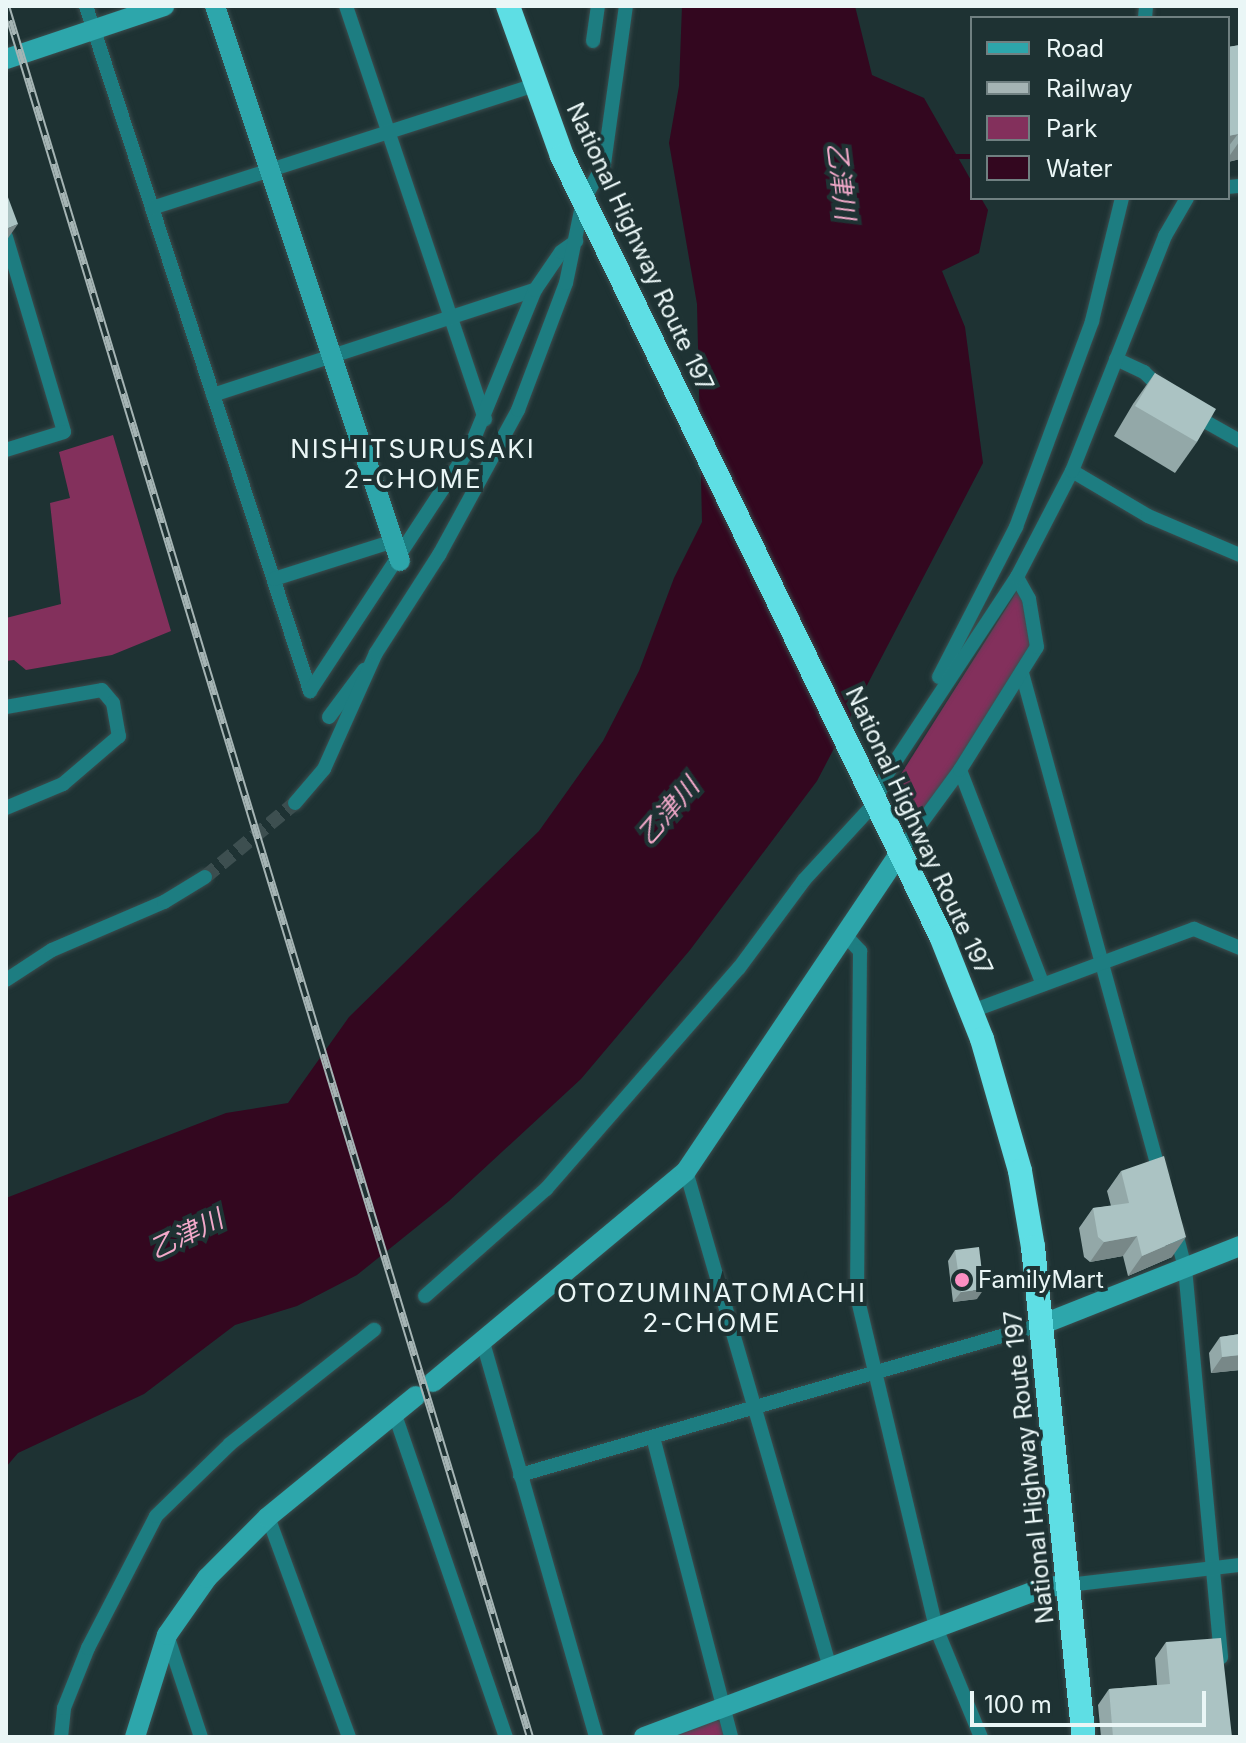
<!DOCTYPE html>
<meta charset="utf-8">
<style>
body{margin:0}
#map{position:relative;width:1246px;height:1743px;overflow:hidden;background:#1e3233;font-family:Inter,"Noto Sans JP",sans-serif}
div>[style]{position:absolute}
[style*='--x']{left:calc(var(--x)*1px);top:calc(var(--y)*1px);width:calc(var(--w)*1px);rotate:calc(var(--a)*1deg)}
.green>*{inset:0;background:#83305c}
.water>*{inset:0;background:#33071f}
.stream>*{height:5px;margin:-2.5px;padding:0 2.5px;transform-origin:2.5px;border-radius:2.5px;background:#33071f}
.street-tunnel>*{height:14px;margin-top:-7px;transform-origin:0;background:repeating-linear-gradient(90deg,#3d4f50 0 14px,transparent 0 21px)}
.roads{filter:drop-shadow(0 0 2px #3b4d4e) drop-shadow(0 0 2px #3b4d4e)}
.street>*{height:14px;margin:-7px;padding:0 7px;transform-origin:7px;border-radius:7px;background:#1d7d81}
.secondary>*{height:20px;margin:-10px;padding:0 10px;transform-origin:10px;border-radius:10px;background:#2da6ab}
.highway>*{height:24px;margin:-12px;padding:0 12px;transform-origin:12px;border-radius:12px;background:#5edee4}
.rail>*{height:8px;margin-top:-4px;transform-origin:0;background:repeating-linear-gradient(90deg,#1e3233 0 15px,#a5b4b4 0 30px);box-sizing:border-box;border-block:2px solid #a5b4b4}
.wall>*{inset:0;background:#93a8a8}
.shaded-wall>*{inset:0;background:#788888}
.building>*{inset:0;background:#abc3c3}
.dots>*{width:22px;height:22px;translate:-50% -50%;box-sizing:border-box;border:4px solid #1e3233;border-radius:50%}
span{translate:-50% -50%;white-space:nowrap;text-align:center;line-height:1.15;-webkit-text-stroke:8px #1e3233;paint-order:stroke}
.street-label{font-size:24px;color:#eaf6f6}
.poi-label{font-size:24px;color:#eaf6f6}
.left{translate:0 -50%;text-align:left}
.water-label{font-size:26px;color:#f2a9ca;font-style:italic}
.neighbourhood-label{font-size:26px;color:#eaf6f6;letter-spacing:2px}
.frame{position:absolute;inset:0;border:8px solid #eaf6f6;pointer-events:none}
.legend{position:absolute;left:970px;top:16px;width:260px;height:184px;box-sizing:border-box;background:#1e3233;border:2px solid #708081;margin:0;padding:10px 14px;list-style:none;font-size:24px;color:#eaf6f6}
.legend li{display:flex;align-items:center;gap:16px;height:40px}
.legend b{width:40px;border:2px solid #708081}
.scale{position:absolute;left:970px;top:1691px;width:236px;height:36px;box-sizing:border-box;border:4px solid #eaf6f6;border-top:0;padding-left:10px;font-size:24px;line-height:28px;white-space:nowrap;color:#eaf6f6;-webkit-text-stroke:6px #1e3233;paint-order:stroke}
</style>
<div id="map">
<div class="green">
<i style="clip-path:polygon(113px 435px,171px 631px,112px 655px,26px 670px,14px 660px,6px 661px,6px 618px,61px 604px,50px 503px,70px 498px,59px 452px)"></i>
<i style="clip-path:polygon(1019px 588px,1034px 647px,915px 829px,896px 782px)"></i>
<i style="clip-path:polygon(714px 1719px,722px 1723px,726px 1737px,666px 1737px)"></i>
</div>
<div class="water">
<i style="clip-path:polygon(682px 6px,855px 6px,872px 75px,924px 98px,972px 182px,972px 198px,981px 198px,988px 210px,979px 253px,942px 271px,965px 327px,983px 463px,817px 781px,690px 950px,581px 1079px,449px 1201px,357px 1275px,297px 1306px,235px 1325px,144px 1394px,18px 1453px,6px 1467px,6px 1198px,226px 1113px,288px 1103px,349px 1017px,539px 831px,603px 741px,639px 671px,674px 578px,702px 522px,697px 304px,669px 143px,679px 86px)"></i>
</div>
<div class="stream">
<i style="--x:954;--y:156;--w:18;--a:0"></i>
</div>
<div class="street-tunnel">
<i style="--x:205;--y:877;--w:117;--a:-39.4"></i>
</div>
<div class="roads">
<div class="street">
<i style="--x:86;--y:6;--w:721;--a:71.89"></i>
<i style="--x:346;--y:6;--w:436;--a:71.4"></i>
<i style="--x:1145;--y:18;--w:12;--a:-85"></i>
<i style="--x:593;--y:41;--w:35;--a:-82"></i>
<i style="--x:1228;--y:187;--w:12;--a:-5"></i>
<i style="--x:152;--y:208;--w:403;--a:-17.8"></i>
<i style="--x:6;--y:237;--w:203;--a:73.4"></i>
<i style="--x:64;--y:432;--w:61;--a:162.8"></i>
<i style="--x:1116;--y:359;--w:31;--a:25"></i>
<i style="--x:1144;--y:372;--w:28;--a:44"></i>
<i style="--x:213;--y:395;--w:339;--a:-18.1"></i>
<i style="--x:1192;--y:414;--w:55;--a:29.4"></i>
<i style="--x:1072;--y:471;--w:88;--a:30.6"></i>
<i style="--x:1148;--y:516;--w:100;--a:23"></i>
<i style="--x:274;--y:579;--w:126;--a:-17.6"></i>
<i style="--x:1022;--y:673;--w:524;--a:74.61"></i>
<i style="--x:939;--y:677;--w:169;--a:-62.8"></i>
<i style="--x:1016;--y:527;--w:220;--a:-69.7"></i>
<i style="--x:1092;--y:321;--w:127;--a:-76.3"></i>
<i style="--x:310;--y:691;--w:293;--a:-56.7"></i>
<i style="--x:471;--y:446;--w:169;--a:-67.7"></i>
<i style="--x:535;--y:290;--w:46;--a:-55.6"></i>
<i style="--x:561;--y:252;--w:19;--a:-36"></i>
<i style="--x:6;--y:707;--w:97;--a:-10"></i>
<i style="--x:102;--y:690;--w:17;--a:50"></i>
<i style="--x:113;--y:703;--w:34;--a:80"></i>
<i style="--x:119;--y:736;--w:74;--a:139.4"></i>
<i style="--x:63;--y:784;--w:62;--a:157.2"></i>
<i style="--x:329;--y:717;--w:59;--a:-53.3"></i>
<i style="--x:960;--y:770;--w:230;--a:68.9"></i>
<i style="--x:295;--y:803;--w:45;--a:-49.5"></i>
<i style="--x:324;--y:769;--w:127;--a:-65.9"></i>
<i style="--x:376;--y:653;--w:117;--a:-57.3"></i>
<i style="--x:439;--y:555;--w:165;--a:-61.4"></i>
<i style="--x:518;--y:410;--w:136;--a:-69.3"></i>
<i style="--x:566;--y:283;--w:84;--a:-78.3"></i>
<i style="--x:583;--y:201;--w:43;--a:-60.4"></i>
<i style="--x:604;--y:164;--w:160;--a:-82.1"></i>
<i style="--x:900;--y:852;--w:102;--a:-53.8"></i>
<i style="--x:960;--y:770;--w:145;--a:-58"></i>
<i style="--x:1037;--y:647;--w:49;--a:-99.5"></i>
<i style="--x:1029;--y:599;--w:25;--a:-119"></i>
<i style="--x:846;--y:936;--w:21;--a:47"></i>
<i style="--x:860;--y:951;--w:345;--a:90.5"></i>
<i style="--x:857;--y:1296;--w:341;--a:76.6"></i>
<i style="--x:936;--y:1628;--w:118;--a:67.6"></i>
<i style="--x:6;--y:980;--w:55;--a:-33.1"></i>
<i style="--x:52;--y:950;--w:122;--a:-23.2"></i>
<i style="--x:164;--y:902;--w:48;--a:-31.4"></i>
<i style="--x:972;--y:1011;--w:237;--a:-20.3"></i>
<i style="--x:1194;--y:929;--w:50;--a:22.4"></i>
<i style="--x:686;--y:1171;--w:517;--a:73.84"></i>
<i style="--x:1175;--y:1229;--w:40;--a:75.6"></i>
<i style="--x:1185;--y:1268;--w:391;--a:84.7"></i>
<i style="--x:425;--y:1296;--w:162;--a:-41.5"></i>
<i style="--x:546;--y:1189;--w:293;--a:-48.9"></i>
<i style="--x:739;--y:968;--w:109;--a:-53.5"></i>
<i style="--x:804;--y:880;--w:106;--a:-47.3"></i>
<i style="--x:876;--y:802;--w:27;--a:-70"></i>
<i style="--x:885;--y:777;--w:240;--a:-56.6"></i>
<i style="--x:1017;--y:577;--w:119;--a:-62.6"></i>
<i style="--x:1072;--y:471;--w:253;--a:-68.4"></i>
<i style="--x:1165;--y:236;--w:44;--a:-59.9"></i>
<i style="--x:482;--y:1339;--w:414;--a:74"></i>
<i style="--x:395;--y:1415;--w:341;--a:71"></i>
<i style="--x:653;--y:1437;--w:310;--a:75.4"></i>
<i style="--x:520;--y:1475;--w:544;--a:-16.1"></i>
<i style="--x:268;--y:1517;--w:234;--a:69.8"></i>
<i style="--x:1069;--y:1585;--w:172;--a:-6.7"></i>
<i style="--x:167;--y:1635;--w:108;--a:71.6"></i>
<i style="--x:61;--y:1737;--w:29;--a:-84"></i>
<i style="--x:64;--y:1708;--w:65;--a:-68.2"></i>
<i style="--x:88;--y:1648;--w:148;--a:-62.7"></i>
<i style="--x:156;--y:1516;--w:103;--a:-44.2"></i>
<i style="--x:230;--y:1444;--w:184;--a:-38.4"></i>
</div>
<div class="secondary">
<i style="--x:215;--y:6;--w:585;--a:71.57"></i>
<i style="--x:6;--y:59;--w:167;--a:-18.5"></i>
<i style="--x:1043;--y:1324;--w:212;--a:-21.6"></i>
<i style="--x:433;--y:1382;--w:329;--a:-39.8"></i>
<i style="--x:686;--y:1171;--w:384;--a:-56.1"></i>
<i style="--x:135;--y:1737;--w:107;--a:-72.6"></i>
<i style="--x:167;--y:1635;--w:70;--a:-54.9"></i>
<i style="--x:207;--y:1578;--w:86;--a:-45"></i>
<i style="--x:268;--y:1517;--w:191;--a:-39.3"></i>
<i style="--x:644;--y:1737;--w:429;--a:-20.5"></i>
<i style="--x:1046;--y:1587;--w:23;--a:-5"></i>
</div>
<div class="highway">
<i style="--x:508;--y:6;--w:159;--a:70.2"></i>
<i style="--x:562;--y:156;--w:867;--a:64.09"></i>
<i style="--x:941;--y:936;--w:111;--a:68.3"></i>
<i style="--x:982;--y:1039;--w:137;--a:73.9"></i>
<i style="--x:1020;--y:1171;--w:77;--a:80.3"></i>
<i style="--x:1033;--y:1247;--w:493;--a:84.1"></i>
</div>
</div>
<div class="rail">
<i style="--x:6;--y:6;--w:1809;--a:73.16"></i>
</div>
<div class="wall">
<i style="clip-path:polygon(1240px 45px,1240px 159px,1228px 162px,1228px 47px)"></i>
<i style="clip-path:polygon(1155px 373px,1197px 442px,1175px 473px,1114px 436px,1133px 404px)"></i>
<i style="clip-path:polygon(1121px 1171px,1172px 1257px,1128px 1276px,1123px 1256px,1090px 1262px,1084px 1257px,1079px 1228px,1093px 1208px,1111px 1206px,1107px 1191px)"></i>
<i style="clip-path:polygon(955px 1250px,977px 1299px,953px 1302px,948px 1261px)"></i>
<i style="clip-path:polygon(1240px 1334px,1240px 1370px,1211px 1373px,1209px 1353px,1220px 1337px)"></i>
<i style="clip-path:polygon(1166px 1642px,1232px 1737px,1101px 1737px,1098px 1705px,1109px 1689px,1157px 1685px,1155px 1658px)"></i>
</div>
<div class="shaded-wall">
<i style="clip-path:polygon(1238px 134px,1228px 147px,1228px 136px)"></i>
<i style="clip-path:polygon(1239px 142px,1240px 159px,1228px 162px,1228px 158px)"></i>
<i style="clip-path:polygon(18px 224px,6px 241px,6px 229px)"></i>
<i style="clip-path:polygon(1137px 1236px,1123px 1256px,1090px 1262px,1104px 1242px)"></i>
<i style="clip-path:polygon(1186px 1237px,1172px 1257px,1128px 1276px,1142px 1256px)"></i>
<i style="clip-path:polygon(984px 1289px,977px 1299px,953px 1302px,961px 1292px)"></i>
<i style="clip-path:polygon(1240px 1355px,1240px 1370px,1211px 1373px,1222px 1357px)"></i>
</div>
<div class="building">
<i style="clip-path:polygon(1240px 45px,1240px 142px,1239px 142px,1238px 134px,1228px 136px,1228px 47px)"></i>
<i style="clip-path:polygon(6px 192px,18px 224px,6px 229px)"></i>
<i style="clip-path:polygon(1155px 373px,1216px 409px,1197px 442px,1135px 406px)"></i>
<i style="clip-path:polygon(1164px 1156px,1186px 1237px,1142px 1256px,1137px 1236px,1104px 1242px,1098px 1237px,1093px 1208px,1129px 1203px,1121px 1171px)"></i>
<i style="clip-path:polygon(979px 1247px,984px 1289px,961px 1292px,955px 1250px)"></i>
<i style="clip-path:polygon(1240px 1334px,1240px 1355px,1222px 1357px,1220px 1337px)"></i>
<i style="clip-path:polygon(1221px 1638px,1232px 1737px,1113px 1737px,1109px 1689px,1170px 1684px,1166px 1642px)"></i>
</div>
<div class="dots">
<i style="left:962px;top:1280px;background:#fc8fc3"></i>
</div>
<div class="street-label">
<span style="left:640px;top:247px;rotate:65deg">National Highway Route 197</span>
<span style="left:919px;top:831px;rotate:65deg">National Highway Route 197</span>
<span style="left:1029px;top:1467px;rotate:-96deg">National Highway Route 197</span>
</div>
<div class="poi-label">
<span class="left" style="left:978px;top:1280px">FamilyMart</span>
</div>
<div class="water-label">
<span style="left:841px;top:181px;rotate:83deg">乙津川</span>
<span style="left:668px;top:811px;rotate:-49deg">乙津川</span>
<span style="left:186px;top:1234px;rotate:-26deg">乙津川</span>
</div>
<div class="neighbourhood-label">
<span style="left:413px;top:464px">NISHITSURUSAKI<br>2-CHOME</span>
<span style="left:712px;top:1308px">OTOZUMINATOMACHI<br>2-CHOME</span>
</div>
<div class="frame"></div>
<ul class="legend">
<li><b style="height:10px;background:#2da6ab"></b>Road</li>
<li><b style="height:10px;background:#a5b4b4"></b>Railway</li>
<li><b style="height:22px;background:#83305c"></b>Park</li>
<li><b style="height:22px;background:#33071f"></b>Water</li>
</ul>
<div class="scale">100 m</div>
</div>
